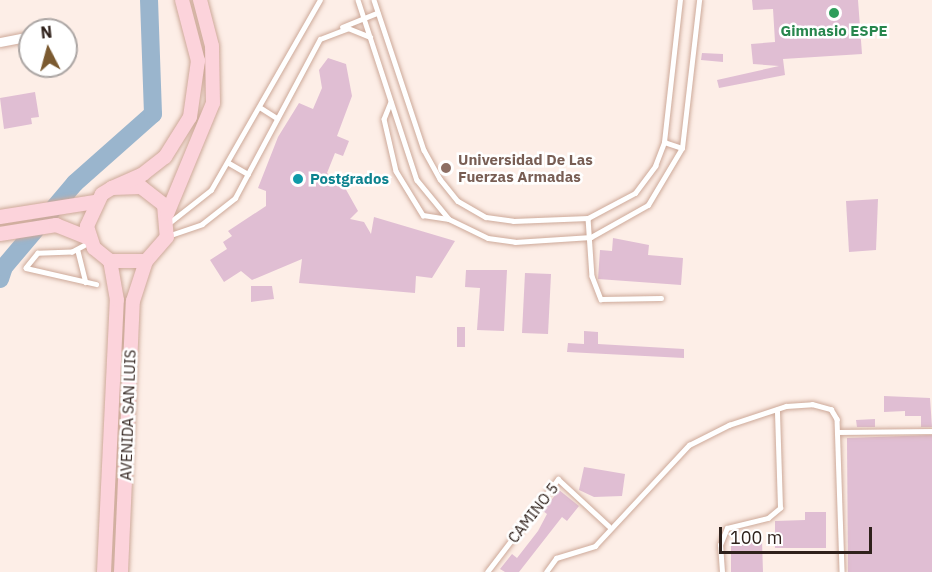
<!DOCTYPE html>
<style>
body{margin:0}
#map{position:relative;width:932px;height:572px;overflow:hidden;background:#fdeee7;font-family:"IBM Plex Sans",sans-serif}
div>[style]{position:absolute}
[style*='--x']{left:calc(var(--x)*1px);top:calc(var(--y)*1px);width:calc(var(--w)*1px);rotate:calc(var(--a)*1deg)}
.river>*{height:18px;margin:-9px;padding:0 9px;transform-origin:9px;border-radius:9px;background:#9ab5cd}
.building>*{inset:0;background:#e0bed3}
.roads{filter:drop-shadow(0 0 2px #cda999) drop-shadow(0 0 2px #cda999)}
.lane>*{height:4.5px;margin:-2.25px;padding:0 2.25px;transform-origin:2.25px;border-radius:2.25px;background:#fff}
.street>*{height:9px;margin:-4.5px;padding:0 4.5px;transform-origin:4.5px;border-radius:4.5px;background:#fff}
.secondary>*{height:14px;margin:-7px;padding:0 7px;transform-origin:7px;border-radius:7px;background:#fcd3db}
.dots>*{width:16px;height:16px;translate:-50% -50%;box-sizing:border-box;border:3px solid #fff;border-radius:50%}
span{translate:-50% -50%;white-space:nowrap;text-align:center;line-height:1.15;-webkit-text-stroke:5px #fff;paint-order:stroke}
.leisure-label{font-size:15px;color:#27864d;font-weight:700}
.education-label{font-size:15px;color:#785e54;font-weight:700}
.left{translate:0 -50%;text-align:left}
.culture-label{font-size:15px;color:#0d838f;font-weight:700}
.street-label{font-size:15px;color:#2f211b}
.north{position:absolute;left:18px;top:18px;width:60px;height:60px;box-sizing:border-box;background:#fff;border:2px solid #aca6a4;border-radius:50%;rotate:354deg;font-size:16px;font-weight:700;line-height:24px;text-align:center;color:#2f211b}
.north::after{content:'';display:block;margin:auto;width:21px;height:27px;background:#7b5a30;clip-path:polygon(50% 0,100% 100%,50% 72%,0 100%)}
.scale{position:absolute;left:719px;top:527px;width:153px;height:27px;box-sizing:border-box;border:3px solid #2f211b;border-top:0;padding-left:8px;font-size:18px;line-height:21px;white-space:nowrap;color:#2f211b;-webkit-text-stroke:4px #fff;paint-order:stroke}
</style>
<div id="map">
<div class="river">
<i style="--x:0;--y:279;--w:13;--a:-72"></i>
<i style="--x:4;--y:267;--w:110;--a:-49.8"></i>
<i style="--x:75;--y:183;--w:104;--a:-41.5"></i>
<i style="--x:153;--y:114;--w:114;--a:-92"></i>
</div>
<div class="building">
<i style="clip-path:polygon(752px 0,858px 0,862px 54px,783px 59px,785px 75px,719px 88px,717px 80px,779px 66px,753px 64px,751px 44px,775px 42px,773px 9px,753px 10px)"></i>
<i style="clip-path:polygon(702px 53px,723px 54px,723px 62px,701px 60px)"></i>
<i style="clip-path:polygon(328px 58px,346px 64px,352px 96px,337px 136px,349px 141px,343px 156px,335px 153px,327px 173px,344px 186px,358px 211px,350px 219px,364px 222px,371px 234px,374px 217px,455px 241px,432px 278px,416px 276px,415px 293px,299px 283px,302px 259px,252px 280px,241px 271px,224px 282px,210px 260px,227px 249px,223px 242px,232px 236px,228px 231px,266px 206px,266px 191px,258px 188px,278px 137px,299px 103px,313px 109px,322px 88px,319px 70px)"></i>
<i style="clip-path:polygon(35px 92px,39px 117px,31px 118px,32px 124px,4px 129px,0 98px)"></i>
<i style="clip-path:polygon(878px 199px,876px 250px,849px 252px,846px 201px)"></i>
<i style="clip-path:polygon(613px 238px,649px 245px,648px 255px,683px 258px,681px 285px,598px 279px,600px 250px,612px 251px)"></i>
<i style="clip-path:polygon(466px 270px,507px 270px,504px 331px,477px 330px,480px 288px,465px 287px)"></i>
<i style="clip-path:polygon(525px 273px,551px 274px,548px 334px,522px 333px)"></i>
<i style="clip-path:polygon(251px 286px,272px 286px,274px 299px,251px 302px)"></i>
<i style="clip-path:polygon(457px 327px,465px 327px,465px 347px,457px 347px)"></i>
<i style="clip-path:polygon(584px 331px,598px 332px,598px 344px,684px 349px,684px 358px,567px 352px,568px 343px,584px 344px)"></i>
<i style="clip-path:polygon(884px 396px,930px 398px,932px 427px,921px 427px,921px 416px,905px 416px,905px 411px,884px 412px)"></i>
<i style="clip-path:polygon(875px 419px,875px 427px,857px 427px,856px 420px)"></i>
<i style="clip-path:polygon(932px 435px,932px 572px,848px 572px,847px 438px)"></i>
<i style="clip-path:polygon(584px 467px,625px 474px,622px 496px,594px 497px,579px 490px)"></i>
<i style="clip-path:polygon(559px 490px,579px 506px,567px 521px,562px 517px,519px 572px,505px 572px,500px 569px,512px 554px,517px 558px,538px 531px,547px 514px,543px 511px)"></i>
<i style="clip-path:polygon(805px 512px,826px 512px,826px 548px,775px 548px,775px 521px,805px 520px)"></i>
<i style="clip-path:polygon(731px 541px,762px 541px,763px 572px,731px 572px)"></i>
</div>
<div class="roads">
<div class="lane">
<i style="--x:358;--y:0;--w:189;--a:71.9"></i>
<i style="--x:417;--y:180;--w:50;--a:50.6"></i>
<i style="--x:449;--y:219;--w:43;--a:26"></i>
<i style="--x:488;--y:238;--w:27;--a:8"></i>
<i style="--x:515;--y:242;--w:76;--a:-3.8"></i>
<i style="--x:591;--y:237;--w:65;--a:-29.3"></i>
<i style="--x:648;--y:205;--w:66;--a:-59.2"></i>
<i style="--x:682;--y:148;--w:149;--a:-83.4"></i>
<i style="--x:374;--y:0;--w:158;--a:71.6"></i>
<i style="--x:424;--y:150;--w:33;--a:61"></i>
<i style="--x:440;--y:179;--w:28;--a:51"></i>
<i style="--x:458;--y:201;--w:32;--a:30"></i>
<i style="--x:486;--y:217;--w:27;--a:8"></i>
<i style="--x:513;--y:221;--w:75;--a:-2.3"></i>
<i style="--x:588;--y:218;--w:53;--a:-28"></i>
<i style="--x:635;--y:193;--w:34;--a:-53"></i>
<i style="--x:655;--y:166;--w:26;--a:-69"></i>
<i style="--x:664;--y:142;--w:143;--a:-83.6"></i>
<i style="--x:342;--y:27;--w:38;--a:-22"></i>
<i style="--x:391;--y:102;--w:18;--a:112"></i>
<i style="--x:384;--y:119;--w:53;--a:77"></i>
<i style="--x:396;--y:171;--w:52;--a:58.5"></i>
<i style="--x:423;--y:215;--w:26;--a:9"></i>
<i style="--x:261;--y:108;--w:19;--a:32"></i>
<i style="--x:664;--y:142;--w:19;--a:18"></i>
<i style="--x:229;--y:163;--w:22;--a:30"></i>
<i style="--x:588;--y:218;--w:58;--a:86.1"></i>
<i style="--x:592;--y:276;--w:25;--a:69"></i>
<i style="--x:601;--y:299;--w:60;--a:-1"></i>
<i style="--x:169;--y:223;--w:53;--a:-38.2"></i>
<i style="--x:211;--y:190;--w:219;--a:-60.2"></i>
<i style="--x:168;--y:236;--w:36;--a:-19"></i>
<i style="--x:202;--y:224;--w:42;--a:-38.2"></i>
<i style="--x:235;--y:198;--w:180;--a:-61.9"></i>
<i style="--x:320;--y:39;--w:30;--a:-21"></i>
<i style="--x:348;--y:28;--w:24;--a:22"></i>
<i style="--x:89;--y:243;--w:19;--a:152"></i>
<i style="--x:72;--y:252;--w:34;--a:178"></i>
<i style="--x:38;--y:253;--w:19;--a:129"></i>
<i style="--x:26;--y:268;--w:72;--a:12.9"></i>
<i style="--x:78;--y:251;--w:32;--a:76"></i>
<i style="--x:839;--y:432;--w:93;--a:-0.6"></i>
<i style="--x:487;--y:572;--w:117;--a:-52.6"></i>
<i style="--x:558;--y:479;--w:69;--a:42.7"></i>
<i style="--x:546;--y:572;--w:17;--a:-54"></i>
<i style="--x:556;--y:558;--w:41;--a:-17.1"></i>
<i style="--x:595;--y:546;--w:138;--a:-47.1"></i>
<i style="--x:689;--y:445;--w:45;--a:-26.6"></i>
<i style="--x:729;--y:425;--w:60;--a:-18.4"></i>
<i style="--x:786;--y:406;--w:26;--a:-4"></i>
<i style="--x:812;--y:404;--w:20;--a:15"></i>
<i style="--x:831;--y:409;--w:12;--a:59"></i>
<i style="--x:837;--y:419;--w:153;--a:88.1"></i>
<i style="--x:722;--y:572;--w:27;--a:-94"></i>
<i style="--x:720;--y:545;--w:18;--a:-68"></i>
<i style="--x:727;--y:528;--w:42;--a:-13.7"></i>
<i style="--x:768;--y:518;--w:16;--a:-40"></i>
<i style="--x:780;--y:508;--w:98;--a:-91.8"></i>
</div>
<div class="street">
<i style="--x:0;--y:42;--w:31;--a:-11"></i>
</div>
<div class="secondary">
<i style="--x:112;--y:188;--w:29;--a:-2"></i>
<i style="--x:141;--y:187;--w:29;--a:38"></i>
<i style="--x:164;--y:205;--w:32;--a:85"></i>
<i style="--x:167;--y:237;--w:32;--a:131"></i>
<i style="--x:146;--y:261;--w:36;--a:180"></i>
<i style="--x:110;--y:261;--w:21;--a:-141"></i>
<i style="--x:94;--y:248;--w:23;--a:-108"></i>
<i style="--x:87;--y:226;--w:35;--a:-65"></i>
<i style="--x:102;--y:194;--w:12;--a:-31"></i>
<i style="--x:112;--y:188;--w:34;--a:-24"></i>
<i style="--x:143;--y:174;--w:28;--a:-38"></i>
<i style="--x:165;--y:157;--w:47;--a:-58"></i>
<i style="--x:190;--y:117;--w:57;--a:-81.9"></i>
<i style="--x:198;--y:61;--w:63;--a:-104.7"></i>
<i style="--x:167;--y:214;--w:120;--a:-67.5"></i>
<i style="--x:213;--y:103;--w:57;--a:-91"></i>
<i style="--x:212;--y:46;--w:48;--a:-104.6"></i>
<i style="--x:0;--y:217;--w:96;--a:-9"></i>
<i style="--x:0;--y:234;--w:57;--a:-9.1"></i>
<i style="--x:56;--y:225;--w:37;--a:22"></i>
<i style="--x:104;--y:572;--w:272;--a:-87.3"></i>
<i style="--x:117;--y:300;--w:40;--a:-100"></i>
<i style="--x:121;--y:572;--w:271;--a:-87.5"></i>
<i style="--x:133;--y:301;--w:42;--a:-72"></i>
</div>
</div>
<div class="dots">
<i style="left:834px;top:13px;background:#2e9e5b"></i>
<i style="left:446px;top:168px;background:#8d6e63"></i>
<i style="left:298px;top:179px;background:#0f9aa8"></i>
</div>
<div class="leisure-label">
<span style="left:834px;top:31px">Gimnasio ESPE</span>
</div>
<div class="education-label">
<span class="left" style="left:458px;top:168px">Universidad De Las<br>Fuerzas Armadas</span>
</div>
<div class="culture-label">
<span class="left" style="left:310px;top:179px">Postgrados</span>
</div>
<div class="street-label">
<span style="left:128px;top:415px;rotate:-88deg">AVENIDA SAN LUIS</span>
<span style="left:533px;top:513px;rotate:-52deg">CAMINO 5</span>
</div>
<div class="north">N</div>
<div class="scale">100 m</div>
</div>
